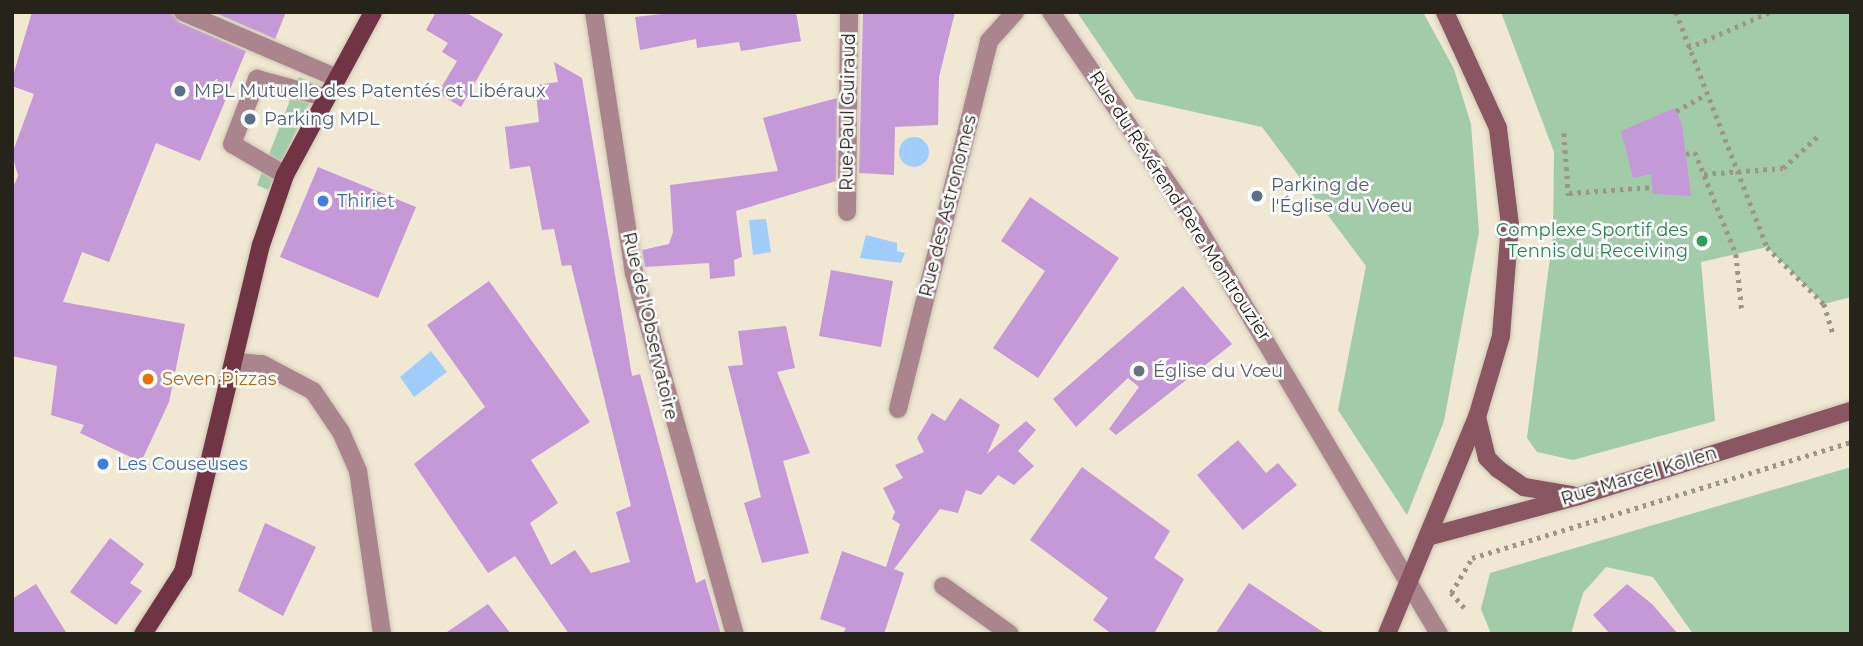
<!DOCTYPE html>
<meta charset="utf-8">
<style>
body{margin:0}
#map{position:relative;width:1863px;height:646px;overflow:hidden;background:#f0e8d3;font-family:Montserrat,sans-serif}
div>[style]{position:absolute}
[style*='--x']{left:calc(var(--x)*1px);top:calc(var(--y)*1px);width:calc(var(--w)*1px);rotate:calc(var(--a)*1deg)}
.green>*{inset:0;background:#a1cca7}
.water>*{inset:0;background:#a1cdfc}
.round{border-radius:50%}
.building>*{inset:0;background:#c598d8}
.path>*{height:4.5px;margin-top:-2.25px;transform-origin:0;background:repeating-linear-gradient(90deg,#9c9686 0 3.5px,transparent 0 8.5px)}
.roads{filter:drop-shadow(0 0 2px #ccc5b2) drop-shadow(0 0 2px #ccc5b2)}
.lane>*{height:18px;margin:-9px;padding:0 9px;transform-origin:9px;border-radius:9px;background:#aa858d}
.street>*{height:18px;margin:-9px;padding:0 9px;transform-origin:9px;border-radius:9px;background:#aa858d}
.secondary>*{height:18px;margin:-9px;padding:0 9px;transform-origin:9px;border-radius:9px;background:#895662}
.primary>*{height:18px;margin:-9px;padding:0 9px;transform-origin:9px;border-radius:9px;background:#703444}
.dots>*{width:19px;height:19px;translate:-50% -50%;box-sizing:border-box;border:4px solid #fff;border-radius:50%}
span{translate:-50% -50%;white-space:nowrap;text-align:center;line-height:1.15;-webkit-text-stroke:5px #fff;paint-order:stroke}
.service-label{font-size:18px;color:#4e5e75}
.left{translate:0 -50%;text-align:left}
.street-label{font-size:18px;color:#26231b}
.shop-label{font-size:18px;color:#366cbe}
.leisure-label{font-size:18px;color:#27864d}
.right{translate:-100% -50%;text-align:right}
.worship-label{font-size:18px;color:#5b616d}
.food-label{font-size:18px;color:#c56008}
.frame{position:absolute;inset:0;border:14px solid #26231b;pointer-events:none}
</style>
<div id="map">
<div class="green">
<i style="clip-path:polygon(1077px 12px,1423px 12px,1454px 69px,1471px 124px,1479px 232px,1444px 421px,1407px 515px,1338px 410px,1366px 266px,1262px 127px,1136px 99px)"></i>
<i style="clip-path:polygon(1501px 12px,1851px 12px,1851px 297px,1824px 304px,1767px 247px,1701px 262px,1715px 421px,1573px 460px,1537px 452px,1527px 438px,1553px 234px,1554px 152px)"></i>
<i style="clip-path:polygon(299px 77px,318px 85px,268px 190px,257px 185px)"></i>
<i style="clip-path:polygon(1851px 467px,1851px 634px,1693px 634px,1653px 577px,1606px 567px,1583px 593px,1571px 634px,1491px 634px,1481px 609px,1490px 573px)"></i>
</div>
<div class="water">
<i class="round" style="left:899px;top:137px;width:30px;height:30px"></i>
<i style="clip-path:polygon(766px 219px,771px 252px,753px 255px,749px 220px)"></i>
<i style="clip-path:polygon(866px 235px,897px 243px,897px 251px,905px 253px,901px 263px,860px 258px)"></i>
<i style="clip-path:polygon(431px 351px,447px 372px,414px 397px,400px 377px)"></i>
</div>
<div class="building">
<i style="clip-path:polygon(32px 12px,172px 12px,179px 22px,246px 51px,200px 161px,156px 143px,109px 262px,82px 252px,63px 302px,185px 324px,169px 402px,141px 462px,80px 433px,84px 425px,51px 415px,57px 366px,12px 356px,12px 190px,18px 176px,12px 154px,34px 94px,12px 86px,12px 79px)"></i>
<i style="clip-path:polygon(213px 12px,286px 12px,275px 39px)"></i>
<i style="clip-path:polygon(436px 12px,465px 12px,503px 34px,461px 107px,438px 93px,457px 61px,442px 52px,448px 43px,426px 30px)"></i>
<i style="clip-path:polygon(679px 12px,796px 12px,801px 41px,741px 51px,739px 42px,697px 48px,696px 39px,640px 50px,635px 17px)"></i>
<i style="clip-path:polygon(863px 12px,955px 12px,939px 77px,938px 125px,895px 127px,894px 175px,859px 173px)"></i>
<i style="clip-path:polygon(554px 62px,582px 78px,632px 376px,640px 374px,696px 583px,705px 579px,721px 634px,569px 634px,515px 556px,488px 573px,414px 464px,485px 407px,427px 325px,489px 281px,590px 422px,531px 460px,558px 503px,530px 523px,551px 565px,575px 550px,591px 573px,630px 562px,616px 512px,631px 506px,571px 265px,562px 266px,554px 229px,542px 230px,530px 166px,510px 169px,505px 127px,539px 122px,535px 85px,558px 82px)"></i>
<i style="clip-path:polygon(837px 98px,836px 181px,736px 211px,742px 257px,734px 260px,735px 276px,710px 279px,709px 263px,645px 267px,642px 250px,669px 244px,673px 232px,670px 185px,778px 171px,763px 118px)"></i>
<i style="clip-path:polygon(1675px 108px,1682px 125px,1691px 196px,1653px 194px,1651px 174px,1633px 178px,1621px 131px)"></i>
<i style="clip-path:polygon(318px 167px,416px 207px,378px 298px,280px 257px)"></i>
<i style="clip-path:polygon(1030px 197px,1119px 258px,1038px 378px,993px 348px,1045px 271px,1001px 241px)"></i>
<i style="clip-path:polygon(831px 270px,893px 281px,881px 347px,819px 336px)"></i>
<i style="clip-path:polygon(1183px 286px,1232px 344px,1116px 435px,1109px 429px,1139px 387px,1128px 378px,1076px 427px,1053px 399px)"></i>
<i style="clip-path:polygon(786px 326px,795px 368px,777px 372px,810px 453px,783px 461px,809px 553px,762px 563px,744px 503px,761px 497px,728px 366px,743px 365px,738px 331px)"></i>
<i style="clip-path:polygon(960px 398px,1000px 425px,987px 454px,1026px 421px,1036px 430px,1018px 451px,1034px 466px,1014px 485px,998px 475px,981px 495px,966px 490px,958px 513px,940px 509px,894px 569px,904px 573px,884px 634px,843px 634px,846px 628px,820px 619px,842px 551px,886px 567px,900px 524px,892px 519px,895px 512px,883px 488px,903px 478px,895px 465px,924px 452px,917px 438px,932px 413px,945px 421px)"></i>
<i style="clip-path:polygon(1238px 440px,1266px 473px,1278px 463px,1297px 485px,1243px 530px,1197px 475px)"></i>
<i style="clip-path:polygon(1082px 467px,1170px 531px,1154px 558px,1184px 579px,1154px 634px,1112px 634px,1093px 620px,1108px 598px,1030px 540px)"></i>
<i style="clip-path:polygon(265px 523px,316px 547px,283px 616px,238px 591px)"></i>
<i style="clip-path:polygon(110px 538px,144px 564px,130px 583px,142px 591px,116px 625px,70px 592px)"></i>
<i style="clip-path:polygon(1249px 583px,1326px 634px,1215px 634px)"></i>
<i style="clip-path:polygon(36px 584px,67px 634px,12px 634px,12px 599px)"></i>
<i style="clip-path:polygon(1627px 584px,1652px 604px,1678px 634px,1610px 634px,1593px 615px)"></i>
<i style="clip-path:polygon(488px 604px,511px 634px,444px 634px)"></i>
</div>
<div class="path">
<i style="--x:1676;--y:12;--w:252;--a:68.8"></i>
<i style="--x:1767;--y:247;--w:81;--a:45"></i>
<i style="--x:1824;--y:304;--w:34;--a:73"></i>
<i style="--x:1688;--y:48;--w:90;--a:-23.7"></i>
<i style="--x:1676;--y:111;--w:33;--a:-29"></i>
<i style="--x:1564;--y:133;--w:68;--a:85.8"></i>
<i style="--x:1686;--y:154;--w:9;--a:-13"></i>
<i style="--x:1695;--y:152;--w:110;--a:68.1"></i>
<i style="--x:1736;--y:254;--w:57;--a:84"></i>
<i style="--x:1704;--y:174;--w:79;--a:-4.3"></i>
<i style="--x:1783;--y:168;--w:46;--a:-42.4"></i>
<i style="--x:1569;--y:193;--w:83;--a:-4.1"></i>
<i style="--x:1464;--y:608;--w:20;--a:-131"></i>
<i style="--x:1451;--y:593;--w:41;--a:-59"></i>
<i style="--x:1472;--y:558;--w:396;--a:-17"></i>
</div>
<div class="roads">
<div class="lane">
<i style="--x:183;--y:12;--w:165;--a:23.2"></i>
<i style="--x:285;--y:175;--w:61;--a:-149.7"></i>
<i style="--x:232;--y:144;--w:70;--a:-69"></i>
<i style="--x:257;--y:79;--w:69;--a:15"></i>
<i style="--x:943;--y:586;--w:82;--a:35.6"></i>
</div>
<div class="street">
<i style="--x:594;--y:12;--w:264;--a:81.3"></i>
<i style="--x:634;--y:273;--w:375;--a:74.4"></i>
<i style="--x:1051;--y:12;--w:255;--a:55.7"></i>
<i style="--x:1195;--y:223;--w:478;--a:59.3"></i>
<i style="--x:847;--y:212;--w:200;--a:-89.4"></i>
<i style="--x:237;--y:362;--w:25;--a:5"></i>
<i style="--x:262;--y:364;--w:58;--a:27.9"></i>
<i style="--x:313;--y:391;--w:50;--a:55.7"></i>
<i style="--x:341;--y:432;--w:43;--a:66.4"></i>
<i style="--x:358;--y:471;--w:165;--a:81.6"></i>
<i style="--x:898;--y:409;--w:379;--a:-76.1"></i>
<i style="--x:989;--y:41;--w:39;--a:-48"></i>
</div>
<div class="secondary">
<i style="--x:1477;--y:417;--w:42;--a:76.3"></i>
<i style="--x:1487;--y:458;--w:16;--a:45"></i>
<i style="--x:1498;--y:469;--w:32;--a:35"></i>
<i style="--x:1524;--y:487;--w:49;--a:9.5"></i>
<i style="--x:1427;--y:537;--w:157;--a:-15.1"></i>
<i style="--x:1579;--y:496;--w:285;--a:-17.4"></i>
<i style="--x:1387;--y:634;--w:235;--a:-67.5"></i>
<i style="--x:1477;--y:417;--w:84;--a:-73.5"></i>
<i style="--x:1501;--y:336;--w:111;--a:-85.4"></i>
<i style="--x:1510;--y:225;--w:98;--a:-97.1"></i>
<i style="--x:1498;--y:128;--w:128;--a:-114.6"></i>
</div>
<div class="primary">
<i style="--x:143;--y:634;--w:74;--a:-57.2"></i>
<i style="--x:183;--y:572;--w:336;--a:-76.6"></i>
<i style="--x:261;--y:245;--w:74;--a:-71.1"></i>
<i style="--x:285;--y:175;--w:185;--a:-61.6"></i>
</div>
</div>
<div class="dots">
<i style="left:180px;top:91px;background:#5c6f8a"></i>
<i style="left:250px;top:119px;background:#5c6f8a"></i>
<i style="left:1257px;top:196px;background:#5c6f8a"></i>
<i style="left:323px;top:201px;background:#3f7fe0"></i>
<i style="left:1702px;top:241px;background:#2e9e5b"></i>
<i style="left:1139px;top:371px;background:#6b7280"></i>
<i style="left:148px;top:379px;background:#e8710a"></i>
<i style="left:103px;top:464px;background:#3f7fe0"></i>
</div>
<div class="service-label">
<span class="left" style="left:194px;top:91px">MPL Mutuelle des Patentés et Libéraux</span>
<span class="left" style="left:264px;top:119px">Parking MPL</span>
<span class="left" style="left:1271px;top:196px">Parking de<br>l'Église du Voeu</span>
</div>
<div class="street-label">
<span style="left:848px;top:112px;rotate:-89deg">Rue Paul Guiraud</span>
<span style="left:948px;top:206px;rotate:-76deg">Rue des Astronomes</span>
<span style="left:1180px;top:206px;rotate:57deg">Rue du Révérend Père Montrouzier</span>
<span style="left:650px;top:326px;rotate:77deg">Rue de l'Observatoire</span>
<span style="left:1639px;top:476px;rotate:-17deg">Rue Marcel Kollen</span>
</div>
<div class="shop-label">
<span class="left" style="left:337px;top:201px">Thiriet</span>
<span class="left" style="left:117px;top:464px">Les Couseuses</span>
</div>
<div class="leisure-label">
<span class="right" style="left:1688px;top:241px">Complexe Sportif des<br>Tennis du Receiving</span>
</div>
<div class="worship-label">
<span class="left" style="left:1153px;top:371px">Église du Vœu</span>
</div>
<div class="food-label">
<span class="left" style="left:162px;top:379px">Seven Pizzas</span>
</div>
<div class="frame"></div>
</div>
